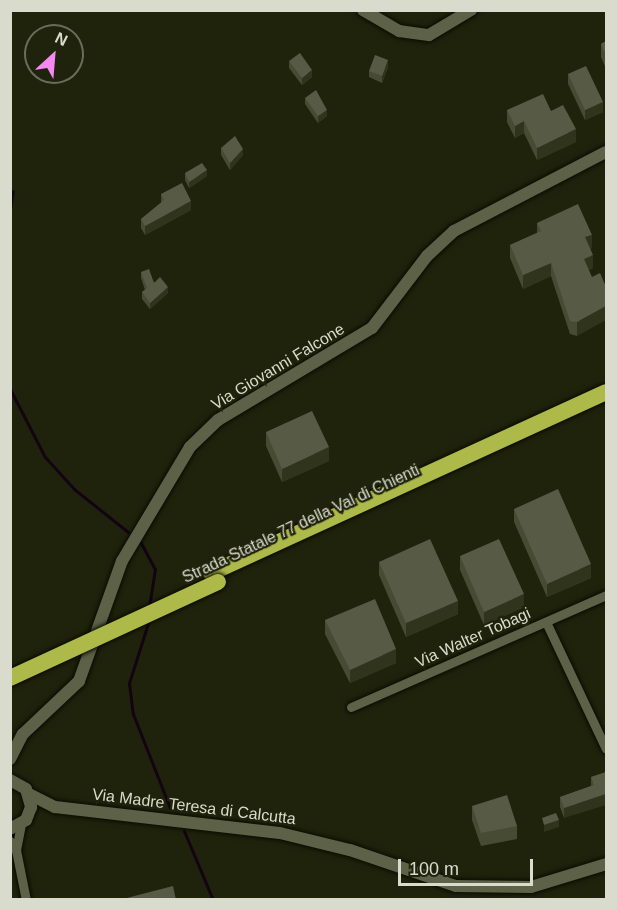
<!DOCTYPE html>
<style>
body{margin:0}
#map{position:relative;width:617px;height:910px;overflow:hidden;background:#20230c;font-family:Arial,sans-serif}
div>[style]{position:absolute}
[style*='--x']{left:calc(var(--x)*1px);top:calc(var(--y)*1px);width:calc(var(--w)*1px);rotate:calc(var(--a)*1deg)}
.stream>*{height:3px;margin:-1.5px;padding:0 1.5px;transform-origin:1.5px;border-radius:1.5px;background:#130313}
.roads{filter:drop-shadow(0 0 2px #0a0c00) drop-shadow(0 0 2px #0a0c00)}
.street>*{height:9px;margin:-4.5px;padding:0 4.5px;transform-origin:4.5px;border-radius:4.5px;background:#5d6148}
.secondary>*{height:12px;margin:-6px;padding:0 6px;transform-origin:6px;border-radius:6px;background:#5d6148}
.highway>*{height:16px;margin:-8px;padding:0 8px;transform-origin:8px;border-radius:8px;background:#adba4a}
.bridges{filter:drop-shadow(0 0 2px #0a0c00) drop-shadow(0 0 2px #0a0c00)}
.highway-bridge>*{height:16px;margin:-8px;padding:0 8px;transform-origin:8px;border-radius:8px;background:#adba4a}
.wall>*{inset:0;background:#474b34}
.shaded-wall>*{inset:0;background:#31341d}
.building>*{inset:0;background:#575a44}
span{translate:-50% -50%;white-space:nowrap;text-align:center;line-height:1.15;-webkit-text-stroke:4.5px #20230c;paint-order:stroke}
.street-label{font-size:16px;color:#d9dbcd}
.frame{position:absolute;inset:0;border:12px solid #d9dbcd;pointer-events:none}
.north{position:absolute;left:24px;top:24px;width:60px;height:60px;box-sizing:border-box;background:#20230c;border:2px solid #6a6d59;border-radius:50%;rotate:26deg;font-size:16px;font-weight:700;line-height:24px;text-align:center;color:#d9dbcd}
.north::after{content:'';display:block;margin:auto;width:21px;height:27px;background:#f389f1;clip-path:polygon(50% 0,100% 100%,50% 72%,0 100%)}
.scale{position:absolute;left:398px;top:859px;width:135px;height:27px;box-sizing:border-box;border:3px solid #d9dbcd;border-top:0;padding-left:8px;font-size:18px;line-height:21px;white-space:nowrap;color:#d9dbcd;-webkit-text-stroke:4px #20230c;paint-order:stroke}
</style>
<div id="map">
<div class="stream">
<i style="--x:10;--y:209;--w:18;--a:-81"></i>
<i style="--x:10;--y:389;--w:76;--a:62.8"></i>
<i style="--x:45;--y:457;--w:43;--a:47.8"></i>
<i style="--x:74;--y:489;--w:69;--a:38.5"></i>
<i style="--x:141;--y:543;--w:30;--a:62"></i>
<i style="--x:155;--y:569;--w:39;--a:99"></i>
<i style="--x:149;--y:620;--w:66;--a:107.6"></i>
<i style="--x:129;--y:683;--w:31;--a:83"></i>
<i style="--x:133;--y:714;--w:101;--a:68.5"></i>
<i style="--x:184;--y:831;--w:75;--a:67.2"></i>
</div>
<div class="roads">
<div class="street">
<i style="--x:546;--y:622;--w:140;--a:64.7"></i>
<i style="--x:351;--y:707;--w:279;--a:-23.7"></i>
<i style="--x:10;--y:841;--w:11;--a:56"></i>
<i style="--x:16;--y:850;--w:25;--a:-79"></i>
<i style="--x:16;--y:850;--w:51;--a:78.7"></i>
</div>
<div class="secondary">
<i style="--x:363;--y:10;--w:42;--a:30.3"></i>
<i style="--x:399;--y:31;--w:30;--a:8"></i>
<i style="--x:429;--y:35;--w:49;--a:-30.8"></i>
<i style="--x:10;--y:759;--w:28;--a:-63"></i>
<i style="--x:23;--y:734;--w:77;--a:-43.4"></i>
<i style="--x:79;--y:681;--w:127;--a:-70.3"></i>
<i style="--x:122;--y:561;--w:133;--a:-59.2"></i>
<i style="--x:190;--y:447;--w:39;--a:-44"></i>
<i style="--x:218;--y:420;--w:179;--a:-30.9"></i>
<i style="--x:372;--y:328;--w:91;--a:-52.6"></i>
<i style="--x:427;--y:256;--w:37;--a:-43"></i>
<i style="--x:454;--y:231;--w:171;--a:-27.5"></i>
<i style="--x:10;--y:780;--w:18;--a:29"></i>
<i style="--x:26;--y:789;--w:19;--a:74"></i>
<i style="--x:31;--y:807;--w:14;--a:111"></i>
<i style="--x:26;--y:820;--w:18;--a:151"></i>
<i style="--x:29;--y:794;--w:29;--a:27"></i>
<i style="--x:55;--y:807;--w:226;--a:6.6"></i>
<i style="--x:280;--y:833;--w:72;--a:13.7"></i>
<i style="--x:350;--y:850;--w:112;--a:18.8"></i>
<i style="--x:456;--y:886;--w:75;--a:0.8"></i>
<i style="--x:531;--y:887;--w:78;--a:-17"></i>
</div>
<div class="highway">
<i style="--x:211;--y:573;--w:434;--a:-24.6"></i>
</div>
</div>
<div class="bridges">
<div class="highway-bridge">
<i style="--x:10;--y:678;--w:229;--a:-24.8"></i>
</div>
</div>
<div class="wall">
<i style="clip-path:polygon(606px 41px,606px 69px,601px 57px,601px 44px)"></i>
<i style="clip-path:polygon(289px 61px,312px 77px,302px 85px,289px 68px)"></i>
<i style="clip-path:polygon(388px 67px,382px 83px,369px 77px,369px 71px)"></i>
<i style="clip-path:polygon(568px 74px,603px 112px,585px 120px,568px 84px)"></i>
<i style="clip-path:polygon(305px 98px,327px 116px,318px 123px,305px 104px)"></i>
<i style="clip-path:polygon(507px 110px,551px 111px,576px 142px,537px 160px,524px 133px,515px 138px,507px 122px)"></i>
<i style="clip-path:polygon(221px 148px,243px 155px,230px 170px,221px 155px)"></i>
<i style="clip-path:polygon(185px 173px,207px 176px,189px 188px,185px 180px)"></i>
<i style="clip-path:polygon(161px 194px,191px 210px,145px 235px,141px 228px,141px 219px,161px 203px)"></i>
<i style="clip-path:polygon(537px 223px,592px 248px,590px 249px,593px 268px,589px 270px,577px 336px,570px 334px,551px 276px,523px 289px,510px 258px,510px 245px,537px 233px)"></i>
<i style="clip-path:polygon(141px 272px,168px 293px,150px 309px,142px 299px,142px 292px,145px 290px,141px 278px)"></i>
<i style="clip-path:polygon(266px 432px,329px 461px,282px 482px,266px 446px)"></i>
<i style="clip-path:polygon(514px 509px,591px 578px,547px 597px,514px 522px)"></i>
<i style="clip-path:polygon(460px 556px,524px 607px,484px 625px,460px 570px)"></i>
<i style="clip-path:polygon(379px 562px,458px 614px,406px 637px,379px 575px)"></i>
<i style="clip-path:polygon(325px 620px,396px 663px,350px 683px,325px 634px)"></i>
<i style="clip-path:polygon(606px 772px,564px 818px,560px 807px,560px 797px,591px 786px,591px 777px)"></i>
<i style="clip-path:polygon(472px 806px,517px 826px,517px 839px,481px 846px,472px 820px)"></i>
</div>
<div class="shaded-wall">
<i style="clip-path:polygon(388px 60px,388px 67px,382px 83px,382px 76px)"></i>
<i style="clip-path:polygon(312px 70px,312px 77px,302px 85px,302px 78px)"></i>
<i style="clip-path:polygon(603px 102px,603px 112px,585px 120px,585px 110px)"></i>
<i style="clip-path:polygon(327px 110px,327px 116px,318px 123px,318px 116px)"></i>
<i style="clip-path:polygon(524px 121px,524px 133px,515px 138px,515px 126px)"></i>
<i style="clip-path:polygon(576px 129px,576px 142px,537px 160px,537px 148px)"></i>
<i style="clip-path:polygon(243px 149px,243px 155px,230px 170px,230px 163px)"></i>
<i style="clip-path:polygon(207px 170px,207px 176px,189px 188px,189px 182px)"></i>
<i style="clip-path:polygon(191px 201px,191px 210px,145px 235px,145px 226px)"></i>
<i style="clip-path:polygon(592px 235px,592px 248px,585px 251px,585px 237px)"></i>
<i style="clip-path:polygon(593px 255px,593px 268px,584px 272px,584px 259px)"></i>
<i style="clip-path:polygon(551px 263px,551px 276px,523px 289px,523px 275px)"></i>
<i style="clip-path:polygon(168px 287px,168px 293px,150px 309px,150px 303px)"></i>
<i style="clip-path:polygon(606px 306px,606px 320px,577px 336px,577px 322px)"></i>
<i style="clip-path:polygon(329px 447px,329px 461px,282px 482px,282px 469px)"></i>
<i style="clip-path:polygon(591px 564px,591px 578px,547px 597px,547px 584px)"></i>
<i style="clip-path:polygon(524px 594px,524px 607px,484px 625px,484px 612px)"></i>
<i style="clip-path:polygon(458px 601px,458px 614px,406px 637px,406px 623px)"></i>
<i style="clip-path:polygon(396px 649px,396px 663px,350px 683px,350px 670px)"></i>
<i style="clip-path:polygon(606px 794px,606px 805px,564px 818px,564px 808px)"></i>
<i style="clip-path:polygon(559px 820px,559px 827px,544px 832px,544px 825px)"></i>
</div>
<div class="building">
<i style="clip-path:polygon(606px 41px,606px 55px,601px 44px)"></i>
<i style="clip-path:polygon(300px 53px,312px 70px,302px 78px,289px 61px)"></i>
<i style="clip-path:polygon(375px 55px,388px 60px,382px 76px,369px 71px)"></i>
<i style="clip-path:polygon(586px 66px,603px 102px,585px 110px,568px 74px)"></i>
<i style="clip-path:polygon(316px 90px,327px 110px,318px 116px,305px 98px)"></i>
<i style="clip-path:polygon(543px 94px,551px 111px,563px 105px,576px 129px,537px 148px,524px 121px,515px 126px,507px 110px)"></i>
<i style="clip-path:polygon(235px 136px,243px 149px,230px 163px,221px 148px)"></i>
<i style="clip-path:polygon(202px 163px,207px 170px,189px 182px,185px 173px)"></i>
<i style="clip-path:polygon(182px 183px,191px 201px,145px 226px,141px 219px,164px 200px,161px 194px)"></i>
<i style="clip-path:polygon(578px 204px,592px 235px,585px 237px,593px 255px,584px 259px,592px 277px,600px 273px,606px 287px,606px 306px,577px 322px,570px 321px,551px 263px,523px 275px,510px 245px,541px 231px,537px 223px)"></i>
<i style="clip-path:polygon(149px 269px,154px 283px,160px 277px,168px 287px,150px 303px,142px 292px,147px 288px,141px 272px)"></i>
<i style="clip-path:polygon(312px 411px,329px 447px,282px 469px,266px 432px)"></i>
<i style="clip-path:polygon(558px 489px,591px 564px,547px 584px,514px 509px)"></i>
<i style="clip-path:polygon(430px 539px,458px 601px,406px 623px,379px 562px)"></i>
<i style="clip-path:polygon(499px 539px,524px 594px,484px 612px,460px 556px)"></i>
<i style="clip-path:polygon(375px 599px,396px 649px,350px 670px,325px 620px)"></i>
<i style="clip-path:polygon(606px 772px,606px 794px,564px 808px,560px 797px,594px 785px,591px 777px)"></i>
<i style="clip-path:polygon(507px 795px,517px 826px,481px 833px,472px 806px)"></i>
<i style="clip-path:polygon(556px 813px,559px 820px,544px 825px,542px 818px)"></i>
<i style="clip-path:polygon(173px 886px,176px 900px,119px 900px)"></i>
</div>
<div class="street-label">
<span style="left:278px;top:367px;rotate:-31deg">Via Giovanni Falcone</span>
<span style="left:301px;top:524px;rotate:-25deg">Strada Statale 77 della Val di Chienti</span>
<span style="left:473px;top:638px;rotate:-24deg">Via Walter Tobagi</span>
<span style="left:194px;top:807px;rotate:7deg">Via Madre Teresa di Calcutta</span>
</div>
<div class="frame"></div>
<div class="north">N</div>
<div class="scale">100 m</div>
</div>
